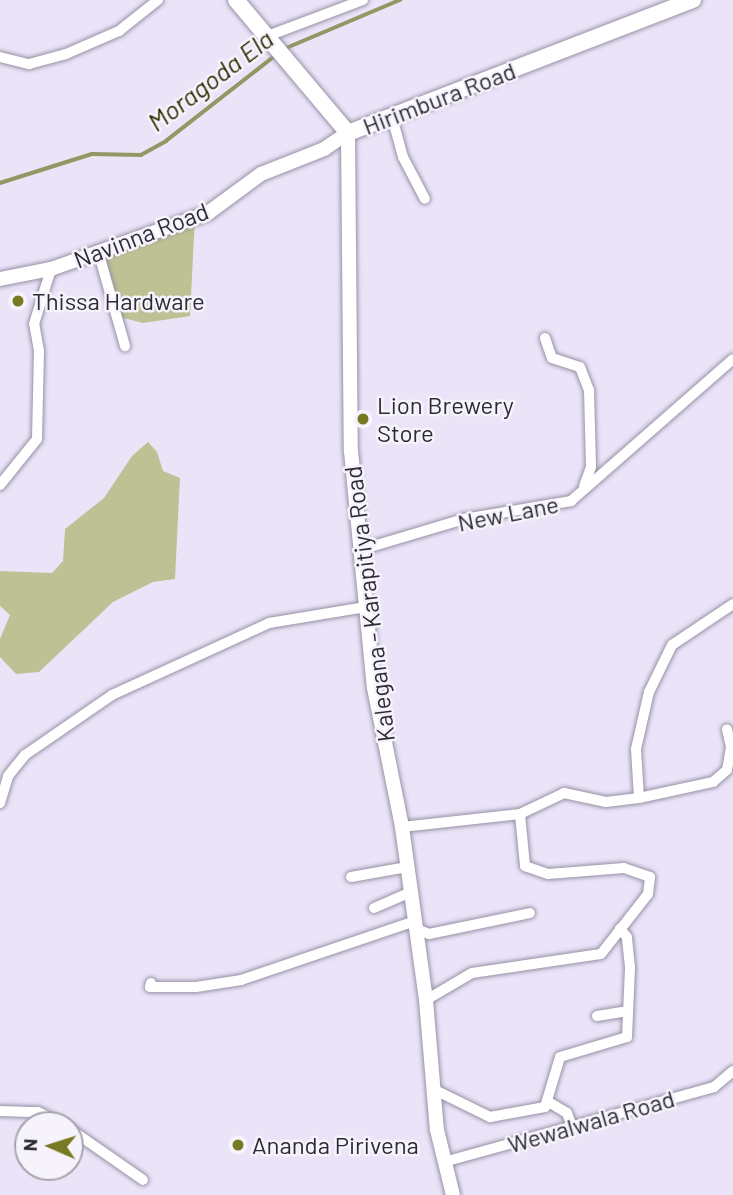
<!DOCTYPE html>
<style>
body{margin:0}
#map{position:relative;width:733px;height:1195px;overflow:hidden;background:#ebe4f9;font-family:Barlow,sans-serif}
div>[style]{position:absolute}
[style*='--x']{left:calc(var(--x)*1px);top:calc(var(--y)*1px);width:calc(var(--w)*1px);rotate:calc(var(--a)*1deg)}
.green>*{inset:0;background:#bec193}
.stream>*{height:3.5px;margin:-1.75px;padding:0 1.75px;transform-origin:1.75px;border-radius:1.75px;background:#949663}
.roads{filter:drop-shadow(0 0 2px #9891a5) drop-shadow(0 0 2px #9891a5)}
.street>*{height:10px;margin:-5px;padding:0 5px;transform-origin:5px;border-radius:5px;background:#fff}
.secondary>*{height:14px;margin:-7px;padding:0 7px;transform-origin:7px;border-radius:7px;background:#fff}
.primary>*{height:16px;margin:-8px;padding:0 8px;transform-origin:8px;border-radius:8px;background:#fff}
.dots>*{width:19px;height:19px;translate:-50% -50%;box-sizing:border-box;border:4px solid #f6f3fc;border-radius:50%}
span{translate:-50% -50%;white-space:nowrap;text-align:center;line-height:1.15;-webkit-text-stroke:5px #f6f3fc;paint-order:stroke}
.street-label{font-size:24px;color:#2c2a32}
.poi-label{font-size:24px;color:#2c2a32}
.left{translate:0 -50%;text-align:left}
.water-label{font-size:26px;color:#303006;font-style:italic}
.north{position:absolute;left:14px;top:1111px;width:70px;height:70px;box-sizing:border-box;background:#f6f3fc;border:2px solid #a5a3ab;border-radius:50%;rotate:273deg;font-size:19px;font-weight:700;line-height:28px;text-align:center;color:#2c2a32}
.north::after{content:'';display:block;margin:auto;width:24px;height:32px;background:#787a21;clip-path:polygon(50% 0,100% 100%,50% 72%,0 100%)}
</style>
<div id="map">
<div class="green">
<i style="clip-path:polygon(195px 217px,190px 316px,143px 323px,120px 317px,98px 251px)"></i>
<i style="clip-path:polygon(148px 442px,157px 452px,163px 471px,180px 478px,175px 579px,153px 582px,113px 602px,39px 672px,16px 674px,0 657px,0 639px,10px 615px,0 606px,0 571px,52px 573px,63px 561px,65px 529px,104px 498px,132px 456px)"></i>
</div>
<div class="stream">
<i style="--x:284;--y:49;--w:126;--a:-22.9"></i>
<i style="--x:0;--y:183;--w:96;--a:-17.5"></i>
<i style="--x:92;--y:154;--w:49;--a:1.2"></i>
<i style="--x:141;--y:155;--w:29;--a:-29"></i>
<i style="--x:166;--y:141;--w:140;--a:-38"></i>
</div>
<div class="roads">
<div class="street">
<i style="--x:265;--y:37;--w:105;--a:-20.7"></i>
<i style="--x:0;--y:57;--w:30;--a:14"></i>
<i style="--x:29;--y:64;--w:38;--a:-15"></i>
<i style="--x:66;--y:54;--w:58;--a:-23.5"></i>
<i style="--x:119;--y:31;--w:50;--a:-38.5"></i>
<i style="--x:392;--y:117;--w:41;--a:74.6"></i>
<i style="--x:403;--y:157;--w:47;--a:62.4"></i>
<i style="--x:98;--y:251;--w:99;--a:74.1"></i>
<i style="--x:545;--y:338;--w:21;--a:71"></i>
<i style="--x:552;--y:358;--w:29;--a:18"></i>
<i style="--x:580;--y:367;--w:25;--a:69"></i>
<i style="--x:589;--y:390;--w:77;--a:88.5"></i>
<i style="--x:591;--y:467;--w:20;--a:110"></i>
<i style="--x:0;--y:485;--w:59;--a:-51.2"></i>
<i style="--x:37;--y:439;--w:88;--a:-88.7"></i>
<i style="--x:39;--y:351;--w:27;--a:-100"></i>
<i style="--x:34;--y:324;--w:58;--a:-72.8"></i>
<i style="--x:360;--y:550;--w:109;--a:-16.6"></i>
<i style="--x:464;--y:519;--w:109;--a:-9.5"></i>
<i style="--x:571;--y:501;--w:215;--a:-41.2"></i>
<i style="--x:639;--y:798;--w:76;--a:-12.2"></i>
<i style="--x:713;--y:782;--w:18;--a:-41"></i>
<i style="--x:727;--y:770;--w:23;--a:-80"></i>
<i style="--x:731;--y:747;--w:18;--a:-103"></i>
<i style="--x:0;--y:803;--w:28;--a:-73"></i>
<i style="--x:8;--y:776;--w:27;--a:-51"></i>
<i style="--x:25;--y:755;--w:106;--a:-34.6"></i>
<i style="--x:112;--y:695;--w:173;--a:-24.6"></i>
<i style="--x:269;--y:623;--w:98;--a:-9.4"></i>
<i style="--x:402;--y:827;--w:119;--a:-6.3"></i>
<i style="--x:351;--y:877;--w:57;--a:-10.1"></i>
<i style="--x:374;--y:908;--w:40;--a:-23.4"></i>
<i style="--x:416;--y:929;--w:14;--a:21"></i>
<i style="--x:429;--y:934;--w:103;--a:-11.7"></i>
<i style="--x:151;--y:983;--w:4;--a:104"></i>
<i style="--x:150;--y:987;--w:46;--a:0"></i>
<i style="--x:196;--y:987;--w:46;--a:-8.8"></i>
<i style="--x:241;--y:980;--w:184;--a:-18.7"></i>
<i style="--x:426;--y:1000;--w:53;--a:-30.4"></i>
<i style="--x:472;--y:973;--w:130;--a:-8.4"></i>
<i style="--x:601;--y:954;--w:76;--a:-51.9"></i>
<i style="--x:648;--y:894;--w:17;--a:-83"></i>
<i style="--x:650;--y:877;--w:28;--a:-161"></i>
<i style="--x:624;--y:868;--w:76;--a:175.5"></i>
<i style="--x:548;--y:874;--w:24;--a:-161"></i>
<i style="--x:525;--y:866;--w:52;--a:-95.5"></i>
<i style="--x:520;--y:814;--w:49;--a:-25.5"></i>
<i style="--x:564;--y:793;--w:43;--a:12.1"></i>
<i style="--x:606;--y:802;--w:33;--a:-7"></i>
<i style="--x:639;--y:798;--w:49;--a:-93.5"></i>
<i style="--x:636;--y:749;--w:58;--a:-77.2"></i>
<i style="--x:649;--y:692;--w:52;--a:-63.9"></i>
<i style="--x:672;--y:645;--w:73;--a:-33.9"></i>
<i style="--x:597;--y:1016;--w:30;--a:-9"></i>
<i style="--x:433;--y:1089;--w:64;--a:26.2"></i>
<i style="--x:490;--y:1117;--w:56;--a:-10.3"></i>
<i style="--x:545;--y:1107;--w:52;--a:-73.3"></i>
<i style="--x:560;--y:1057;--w:70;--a:-16.6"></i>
<i style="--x:627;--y:1037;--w:70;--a:-87.5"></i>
<i style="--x:630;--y:967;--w:30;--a:-96"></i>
<i style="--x:627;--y:937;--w:11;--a:-131"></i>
<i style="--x:547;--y:1101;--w:23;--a:31"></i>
<i style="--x:567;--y:1113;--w:15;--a:70"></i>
<i style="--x:0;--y:1111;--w:38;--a:2"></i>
<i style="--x:38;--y:1112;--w:30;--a:26"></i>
<i style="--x:70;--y:1129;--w:89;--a:34.9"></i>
<i style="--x:444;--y:1162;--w:280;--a:-15.5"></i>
<i style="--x:714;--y:1087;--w:25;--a:-40"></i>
</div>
<div class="secondary">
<i style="--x:0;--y:279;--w:52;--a:-11.1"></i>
<i style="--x:51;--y:269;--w:167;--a:-19.6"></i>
<i style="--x:208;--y:213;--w:66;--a:-36.3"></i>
<i style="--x:261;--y:174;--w:68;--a:-21.6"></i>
<i style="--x:324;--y:149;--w:29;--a:-34"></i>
<i style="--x:348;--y:133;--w:318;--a:89.5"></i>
<i style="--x:351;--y:451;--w:157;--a:84.5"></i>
<i style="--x:366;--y:607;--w:81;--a:84.4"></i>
<i style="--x:374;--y:688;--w:142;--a:78.6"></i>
<i style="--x:402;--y:827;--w:175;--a:82.1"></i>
<i style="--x:426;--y:1000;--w:130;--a:85.2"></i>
<i style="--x:437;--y:1130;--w:67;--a:76.2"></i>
</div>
<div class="primary">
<i style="--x:236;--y:0;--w:174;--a:49.9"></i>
<i style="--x:348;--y:133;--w:370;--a:-21.1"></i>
</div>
</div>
<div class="dots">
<i style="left:18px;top:301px;background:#787a21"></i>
<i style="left:363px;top:419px;background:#787a21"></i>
<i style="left:238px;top:1145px;background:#787a21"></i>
</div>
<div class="street-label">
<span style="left:439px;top:98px;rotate:-21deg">Hirimbura Road</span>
<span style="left:141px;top:235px;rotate:-21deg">Navinna Road</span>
<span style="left:508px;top:513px;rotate:-11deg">New Lane</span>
<span style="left:369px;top:604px;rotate:-97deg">Kalegana - Karapitiya Road</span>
<span style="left:591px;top:1121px;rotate:-16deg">Wewalwala Road</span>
</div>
<div class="poi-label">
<span class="left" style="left:32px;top:301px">Thissa Hardware</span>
<span class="left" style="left:377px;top:419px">Lion Brewery<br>Store</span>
<span class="left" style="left:252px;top:1145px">Ananda Pirivena</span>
</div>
<div class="water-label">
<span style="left:210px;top:80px;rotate:-37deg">Moragoda Ela</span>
</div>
<div class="north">N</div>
</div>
